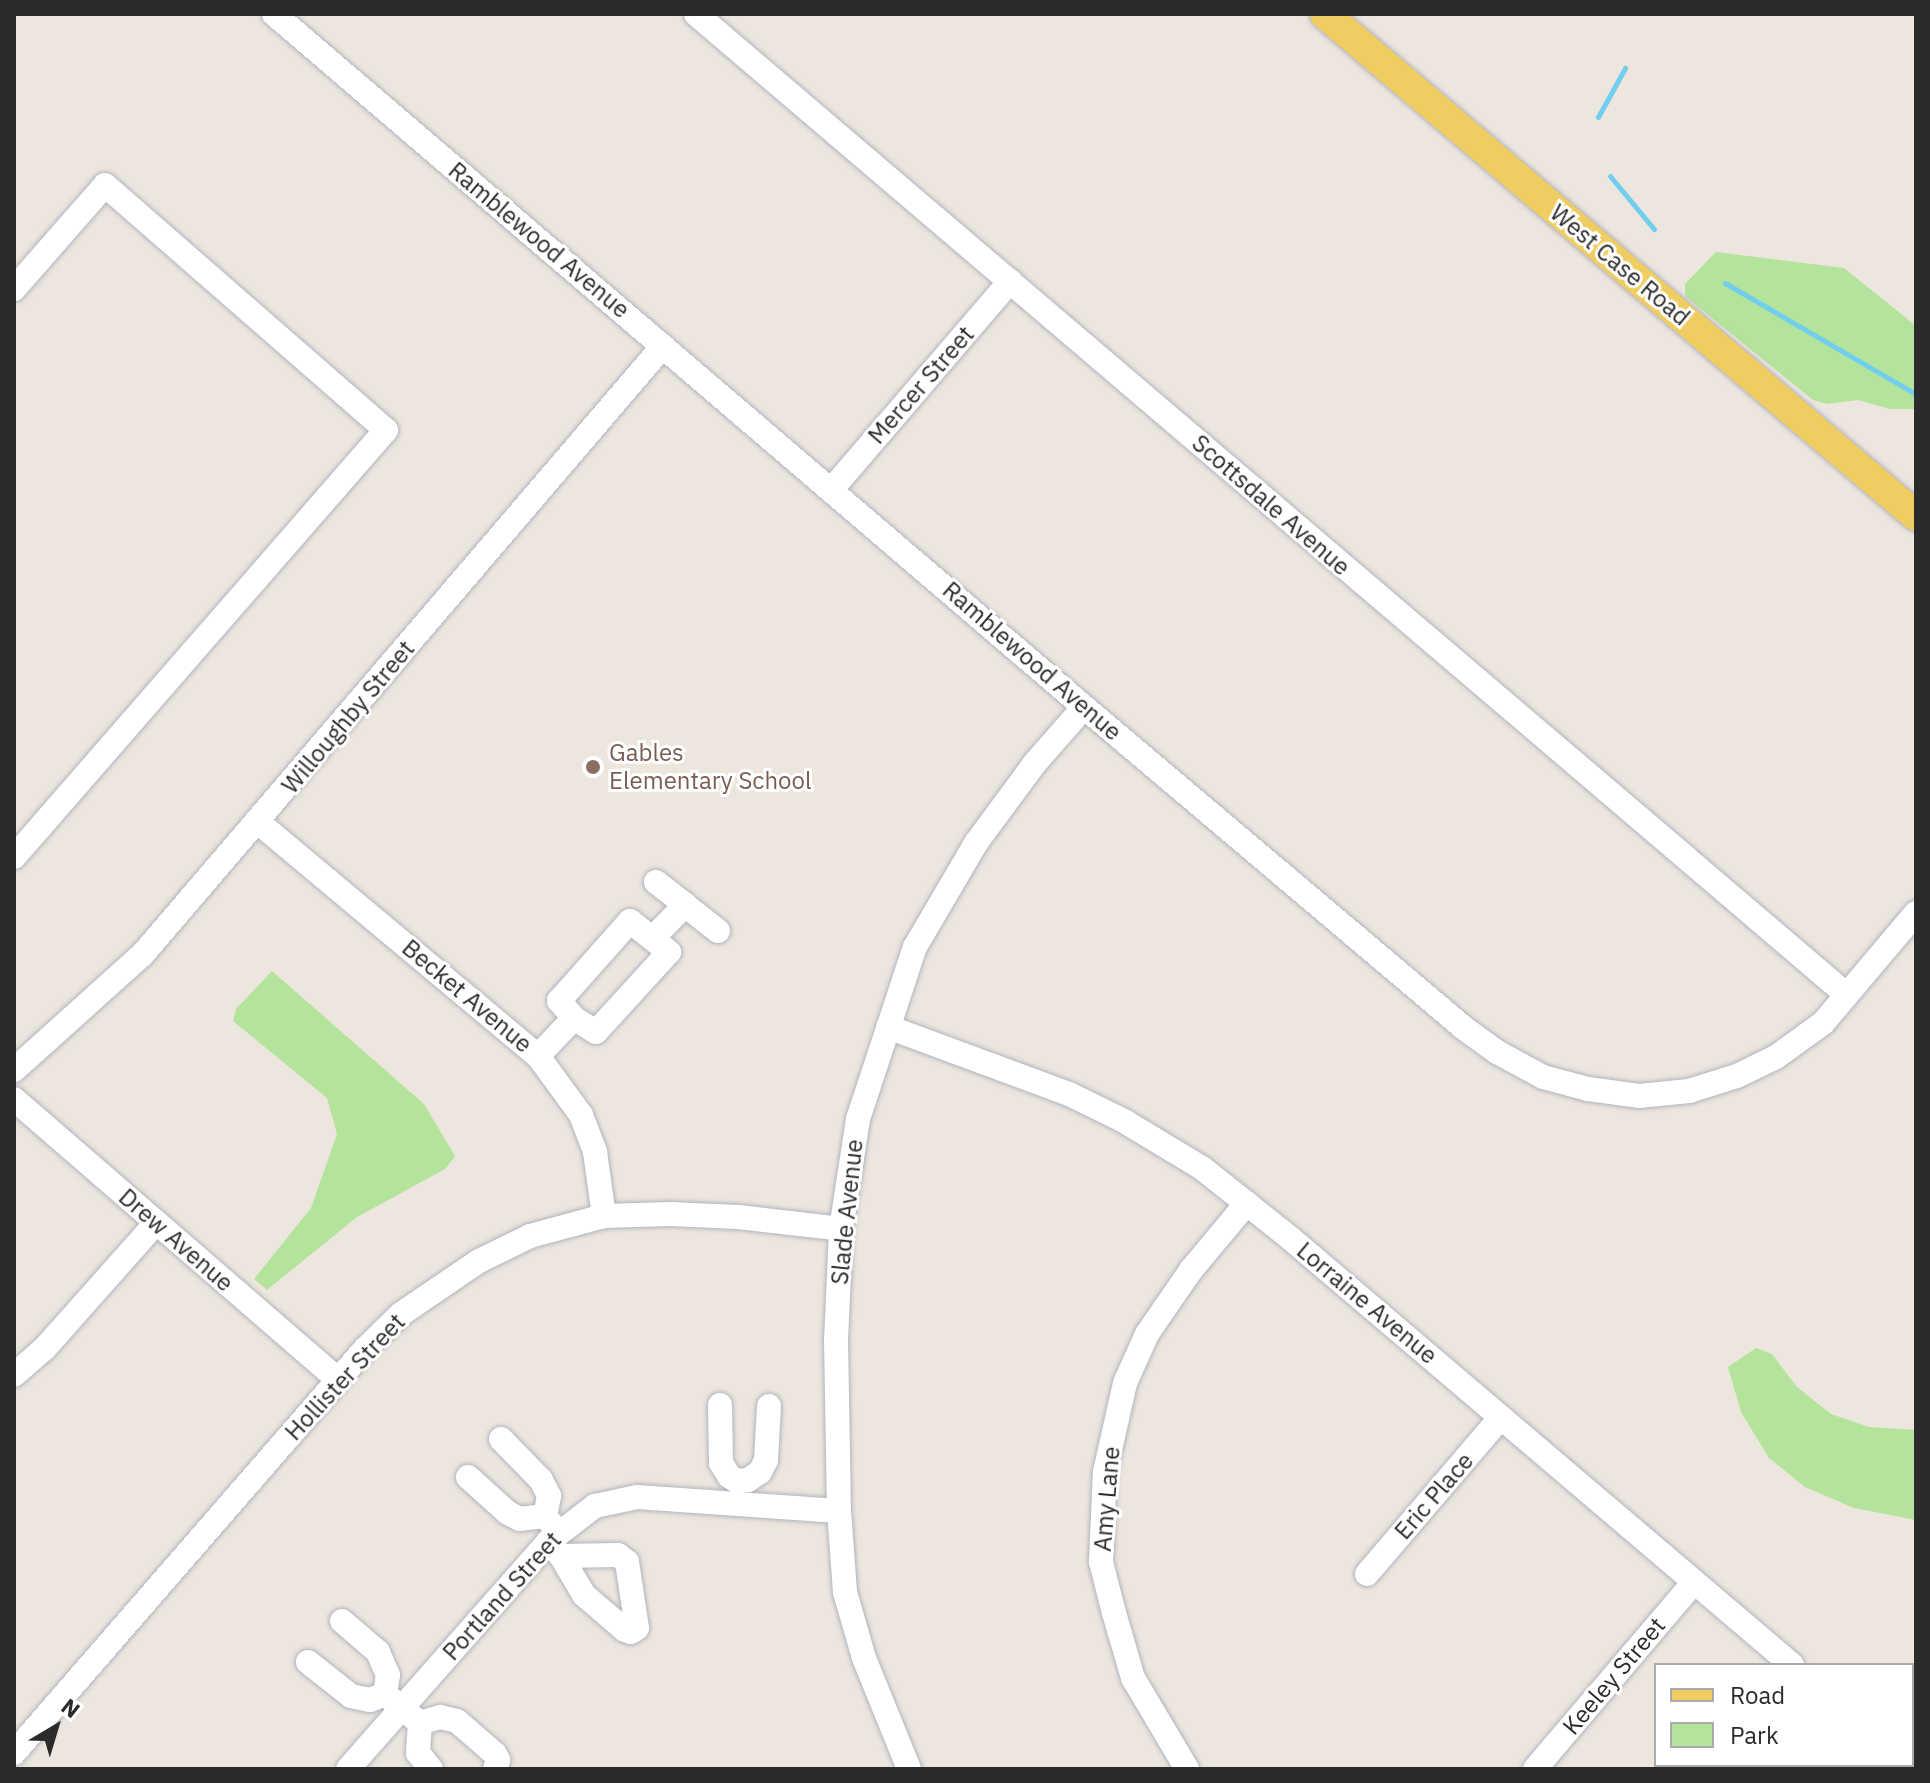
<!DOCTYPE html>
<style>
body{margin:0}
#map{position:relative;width:1930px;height:1783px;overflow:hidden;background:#ede6de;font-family:"IBM Plex Sans",sans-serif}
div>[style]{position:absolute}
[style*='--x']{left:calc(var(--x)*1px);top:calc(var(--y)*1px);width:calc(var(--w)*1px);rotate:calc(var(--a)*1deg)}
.green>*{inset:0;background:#b4e39b}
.stream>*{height:5px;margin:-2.5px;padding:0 2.5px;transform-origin:2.5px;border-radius:2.5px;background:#72ceee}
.roads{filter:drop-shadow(0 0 2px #b1b4bf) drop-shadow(0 0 2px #b1b4bf)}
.minor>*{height:24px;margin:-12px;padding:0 12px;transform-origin:12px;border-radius:12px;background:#fff}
.major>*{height:30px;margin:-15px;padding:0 15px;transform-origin:15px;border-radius:15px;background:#f0cd60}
.dots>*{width:22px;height:22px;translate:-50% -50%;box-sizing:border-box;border:4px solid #fff;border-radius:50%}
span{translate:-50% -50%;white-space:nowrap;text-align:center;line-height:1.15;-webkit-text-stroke:6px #fff;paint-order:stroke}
.street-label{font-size:24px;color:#2b2b2b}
.education-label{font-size:24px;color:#785e54}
.left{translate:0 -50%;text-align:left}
.frame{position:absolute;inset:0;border:16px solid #2b2b2b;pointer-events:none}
.legend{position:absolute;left:1654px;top:1663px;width:260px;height:104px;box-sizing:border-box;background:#fff;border:2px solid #aaa;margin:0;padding:10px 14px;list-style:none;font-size:24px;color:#2b2b2b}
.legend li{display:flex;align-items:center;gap:16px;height:40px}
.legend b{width:40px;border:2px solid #aaa}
.north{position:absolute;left:16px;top:1687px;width:80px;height:80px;-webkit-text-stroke:6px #fff;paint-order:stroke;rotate:38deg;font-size:22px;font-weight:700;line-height:32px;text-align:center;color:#2b2b2b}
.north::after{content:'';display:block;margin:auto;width:28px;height:36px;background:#2b2b2b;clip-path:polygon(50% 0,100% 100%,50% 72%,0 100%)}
</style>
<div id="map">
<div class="green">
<i style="clip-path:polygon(1716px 252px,1844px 268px,1916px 326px,1916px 409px,1890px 409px,1858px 400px,1827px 404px,1813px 400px,1685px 296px,1685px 284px)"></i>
<i style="clip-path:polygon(272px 971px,424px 1104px,455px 1156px,445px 1169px,357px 1217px,267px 1290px,254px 1279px,311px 1208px,337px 1134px,327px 1098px,233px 1021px,236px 1009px)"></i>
<i style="clip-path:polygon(1756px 1348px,1772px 1354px,1797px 1387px,1831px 1414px,1869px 1427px,1916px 1430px,1916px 1520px,1854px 1508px,1805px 1487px,1769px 1458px,1741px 1412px,1728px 1367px)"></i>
</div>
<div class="stream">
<i style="--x:1598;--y:117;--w:56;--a:-61.1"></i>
<i style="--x:1610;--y:176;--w:69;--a:50.3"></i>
<i style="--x:1725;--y:283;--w:221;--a:30.2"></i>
</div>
<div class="roads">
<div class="minor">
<i style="--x:274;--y:14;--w:1066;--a:40.55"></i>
<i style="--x:1084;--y:707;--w:494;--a:40.2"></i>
<i style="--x:1461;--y:1026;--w:44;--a:35.8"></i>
<i style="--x:1497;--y:1052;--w:52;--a:28.5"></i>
<i style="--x:1543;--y:1077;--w:47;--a:14.9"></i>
<i style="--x:1588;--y:1089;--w:51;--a:7.8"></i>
<i style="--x:1639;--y:1096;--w:50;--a:-5.7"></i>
<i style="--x:1689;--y:1091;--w:50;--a:-17.4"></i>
<i style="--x:1737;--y:1076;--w:43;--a:-26"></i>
<i style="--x:1776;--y:1057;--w:58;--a:-35.9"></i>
<i style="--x:1823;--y:1023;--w:144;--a:-49.8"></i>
<i style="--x:696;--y:14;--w:1512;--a:40.44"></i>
<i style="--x:14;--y:289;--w:138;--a:-48.8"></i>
<i style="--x:105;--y:185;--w:373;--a:41.1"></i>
<i style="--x:386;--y:430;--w:566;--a:131.06"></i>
<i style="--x:832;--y:489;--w:274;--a:-49.4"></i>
<i style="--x:259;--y:823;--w:363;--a:39.9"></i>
<i style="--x:538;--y:1056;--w:73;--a:53.9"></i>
<i style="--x:581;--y:1115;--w:40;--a:69"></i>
<i style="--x:595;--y:1152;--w:65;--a:82"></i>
<i style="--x:656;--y:882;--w:37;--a:38"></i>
<i style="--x:630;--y:921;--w:50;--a:38.5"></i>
<i style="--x:669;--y:952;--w:108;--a:132.4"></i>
<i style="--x:596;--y:1032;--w:26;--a:-148"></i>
<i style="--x:574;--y:1018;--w:23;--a:-131"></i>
<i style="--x:559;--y:1001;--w:107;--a:-48.4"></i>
<i style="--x:654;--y:937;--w:45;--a:-45.9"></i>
<i style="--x:685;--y:905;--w:42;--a:38.2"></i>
<i style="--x:888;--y:1027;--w:193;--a:20.3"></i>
<i style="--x:1069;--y:1094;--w:61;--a:26.1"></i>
<i style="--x:1124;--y:1121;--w:91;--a:31.1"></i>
<i style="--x:1202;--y:1168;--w:112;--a:38.5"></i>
<i style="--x:1290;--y:1238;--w:659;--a:40.38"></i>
<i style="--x:538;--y:1056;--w:52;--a:-46.5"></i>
<i style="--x:14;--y:1070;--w:173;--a:-42"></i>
<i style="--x:143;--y:954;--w:800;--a:-49.46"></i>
<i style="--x:14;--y:1099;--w:429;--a:40.9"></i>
<i style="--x:14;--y:1375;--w:41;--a:-41.1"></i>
<i style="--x:45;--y:1348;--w:167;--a:-48.4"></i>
<i style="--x:720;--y:1405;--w:58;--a:89"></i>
<i style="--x:721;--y:1463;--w:15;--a:58"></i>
<i style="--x:729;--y:1476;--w:9;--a:32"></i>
<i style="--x:737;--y:1481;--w:11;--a:-5"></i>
<i style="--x:748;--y:1480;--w:14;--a:-34"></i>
<i style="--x:760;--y:1472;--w:13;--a:-63"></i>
<i style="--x:766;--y:1460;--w:54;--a:-86.8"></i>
<i style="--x:501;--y:1439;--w:57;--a:45.7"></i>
<i style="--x:541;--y:1480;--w:18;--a:63"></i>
<i style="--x:549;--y:1496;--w:20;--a:101"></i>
<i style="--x:545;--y:1516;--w:21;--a:51"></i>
<i style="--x:468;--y:1477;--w:54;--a:42"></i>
<i style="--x:508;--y:1513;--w:13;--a:27"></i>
<i style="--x:520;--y:1519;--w:25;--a:-7"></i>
<i style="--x:548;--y:1542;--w:19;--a:47"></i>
<i style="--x:561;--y:1556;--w:45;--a:59.5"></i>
<i style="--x:584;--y:1595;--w:54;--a:40.5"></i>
<i style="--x:625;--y:1630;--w:6;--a:18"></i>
<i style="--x:631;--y:1632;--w:7;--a:-34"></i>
<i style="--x:637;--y:1628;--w:67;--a:-98.6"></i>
<i style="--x:627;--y:1562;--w:11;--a:-142"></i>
<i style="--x:618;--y:1555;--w:57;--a:179"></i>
<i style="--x:1367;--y:1574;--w:206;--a:-49.5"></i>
<i style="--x:342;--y:1621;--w:48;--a:40.7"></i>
<i style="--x:378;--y:1652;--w:25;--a:67"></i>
<i style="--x:388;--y:1675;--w:19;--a:99"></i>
<i style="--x:385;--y:1694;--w:45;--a:39.6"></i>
<i style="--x:308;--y:1662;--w:55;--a:38.3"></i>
<i style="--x:351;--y:1696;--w:19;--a:12"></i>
<i style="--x:370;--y:1700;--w:16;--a:-22"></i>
<i style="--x:420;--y:1723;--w:21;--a:-17"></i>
<i style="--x:440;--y:1717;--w:17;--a:13"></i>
<i style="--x:457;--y:1721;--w:50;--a:41"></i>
<i style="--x:495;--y:1754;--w:7;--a:63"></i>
<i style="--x:498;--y:1760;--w:9;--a:108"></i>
<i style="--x:420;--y:1723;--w:30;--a:94"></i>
<i style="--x:418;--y:1753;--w:21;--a:51"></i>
<i style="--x:14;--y:1753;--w:535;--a:-49.02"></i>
<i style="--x:365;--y:1349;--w:50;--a:-44.2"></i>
<i style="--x:401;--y:1314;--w:94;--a:-34.2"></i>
<i style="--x:479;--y:1261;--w:57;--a:-26.1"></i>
<i style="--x:530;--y:1236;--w:77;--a:-15.1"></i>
<i style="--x:604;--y:1216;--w:66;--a:-1.7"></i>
<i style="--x:670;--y:1214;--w:68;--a:2.5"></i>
<i style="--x:738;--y:1217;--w:104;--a:6.6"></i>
<i style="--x:348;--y:1769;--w:303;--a:-48.6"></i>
<i style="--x:548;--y:1542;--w:59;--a:-37.5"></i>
<i style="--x:595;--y:1506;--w:43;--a:-12.1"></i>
<i style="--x:637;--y:1497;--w:202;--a:4"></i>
<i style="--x:909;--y:1769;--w:120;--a:-112.1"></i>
<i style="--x:864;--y:1658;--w:69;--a:-106.1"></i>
<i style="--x:845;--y:1592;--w:81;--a:-94.2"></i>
<i style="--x:839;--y:1511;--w:170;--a:-91"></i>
<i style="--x:836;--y:1341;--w:112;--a:-87.4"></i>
<i style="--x:841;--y:1229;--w:111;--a:-81.2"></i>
<i style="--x:858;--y:1119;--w:181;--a:-71.7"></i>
<i style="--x:915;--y:947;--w:121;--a:-59.6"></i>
<i style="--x:976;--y:843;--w:99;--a:-53.6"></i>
<i style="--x:1035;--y:763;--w:74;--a:-48.8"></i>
<i style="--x:1187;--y:1769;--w:106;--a:-120.7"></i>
<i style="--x:1133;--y:1678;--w:68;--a:-106.3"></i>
<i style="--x:1114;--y:1613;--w:53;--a:-104.3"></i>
<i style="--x:1101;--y:1562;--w:90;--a:-87.5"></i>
<i style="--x:1105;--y:1472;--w:91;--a:-77.3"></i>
<i style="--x:1125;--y:1383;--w:54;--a:-65.8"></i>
<i style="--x:1147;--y:1334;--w:78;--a:-55.5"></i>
<i style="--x:1191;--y:1270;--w:87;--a:-50.1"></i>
<i style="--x:1535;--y:1769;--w:245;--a:-49.6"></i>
</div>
<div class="major">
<i style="--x:1325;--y:14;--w:775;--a:40.34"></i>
<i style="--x:1912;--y:1753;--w:6;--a:-45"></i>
</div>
</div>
<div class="dots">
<i style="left:593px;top:767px;background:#8d6e63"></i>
</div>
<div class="street-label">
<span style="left:539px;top:240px;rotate:40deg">Ramblewood Avenue</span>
<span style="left:1620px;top:265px;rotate:40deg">West Case Road</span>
<span style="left:921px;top:385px;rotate:-49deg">Mercer Street</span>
<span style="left:1271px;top:505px;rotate:41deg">Scottsdale Avenue</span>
<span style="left:1032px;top:661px;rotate:41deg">Ramblewood Avenue</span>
<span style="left:348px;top:717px;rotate:-50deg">Willoughby Street</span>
<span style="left:467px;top:996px;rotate:40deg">Becket Avenue</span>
<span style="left:847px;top:1212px;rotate:-84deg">Slade Avenue</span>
<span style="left:176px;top:1240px;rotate:41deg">Drew Avenue</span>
<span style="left:1367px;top:1303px;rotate:40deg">Lorraine Avenue</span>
<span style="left:345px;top:1377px;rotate:-47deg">Hollister Street</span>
<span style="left:1434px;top:1496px;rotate:-49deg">Eric Place</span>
<span style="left:1107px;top:1499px;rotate:-85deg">Amy Lane</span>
<span style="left:502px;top:1596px;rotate:-48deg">Portland Street</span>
<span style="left:1614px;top:1676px;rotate:-50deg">Keeley Street</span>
</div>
<div class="education-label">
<span class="left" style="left:609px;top:767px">Gables<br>Elementary School</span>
</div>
<div class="frame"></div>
<ul class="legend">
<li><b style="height:10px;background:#f0cd60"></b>Road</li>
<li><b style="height:22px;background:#b4e39b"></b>Park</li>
</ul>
<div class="north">N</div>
</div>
